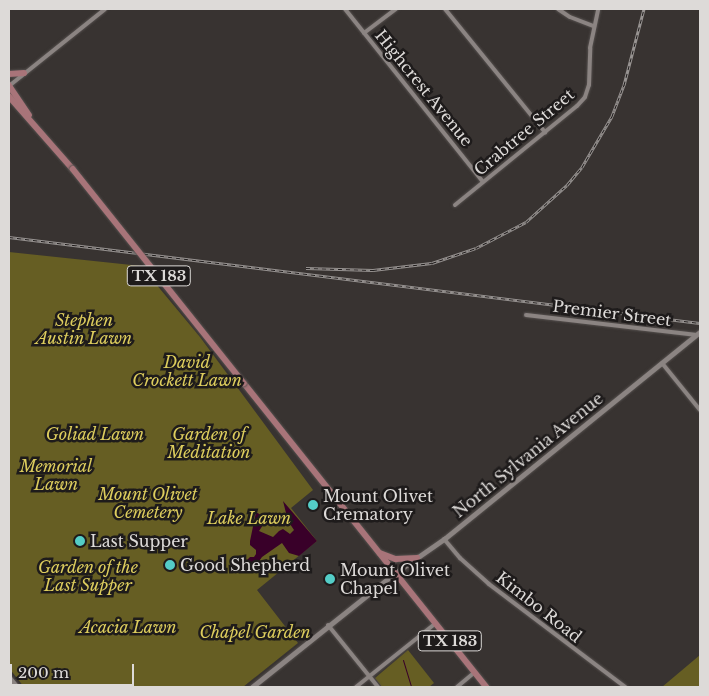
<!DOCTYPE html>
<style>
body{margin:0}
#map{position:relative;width:709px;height:696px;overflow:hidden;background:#383331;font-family:"Libre Baskerville",serif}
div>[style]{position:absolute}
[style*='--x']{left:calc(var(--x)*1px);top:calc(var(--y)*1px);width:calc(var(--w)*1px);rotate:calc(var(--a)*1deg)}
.green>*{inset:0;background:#665e23}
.water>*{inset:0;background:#390029}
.stream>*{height:1px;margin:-0.5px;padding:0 0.5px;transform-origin:0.5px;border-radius:0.5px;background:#390029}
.roads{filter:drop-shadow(0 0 1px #55504e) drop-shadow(0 0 1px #55504e)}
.minor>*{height:4px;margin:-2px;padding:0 2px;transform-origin:2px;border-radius:2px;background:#8b8482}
.tertiary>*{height:4.5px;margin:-2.25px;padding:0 2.25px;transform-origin:2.25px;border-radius:2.25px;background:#8b8482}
.secondary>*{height:5px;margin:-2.5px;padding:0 2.5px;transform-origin:2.5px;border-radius:2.5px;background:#8b8482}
.primary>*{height:5.5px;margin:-2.75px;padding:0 2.75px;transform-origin:2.75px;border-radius:2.75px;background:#a87479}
.rail>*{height:3px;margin-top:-1.5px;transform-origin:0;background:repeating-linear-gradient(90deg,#1e1b1b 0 4px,#979391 0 8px);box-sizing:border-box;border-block:1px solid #979391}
.bridges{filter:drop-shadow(0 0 1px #55504e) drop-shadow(0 0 1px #55504e)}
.primary-bridge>*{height:5.5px;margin:-2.75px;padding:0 2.75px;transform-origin:2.75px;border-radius:2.75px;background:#a87479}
.dots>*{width:14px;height:14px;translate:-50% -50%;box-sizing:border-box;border:2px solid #1e1b1b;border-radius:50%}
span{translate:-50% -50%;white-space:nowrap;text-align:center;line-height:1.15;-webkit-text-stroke:5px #1e1b1b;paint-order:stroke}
.shield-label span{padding:1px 4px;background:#1e1b1b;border:1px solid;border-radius:4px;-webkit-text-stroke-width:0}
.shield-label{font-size:15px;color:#dddad8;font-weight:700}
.street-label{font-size:16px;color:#dddad8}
.park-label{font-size:16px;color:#ddcd5d;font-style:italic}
.poi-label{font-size:16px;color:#dddad8}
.left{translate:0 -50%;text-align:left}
.frame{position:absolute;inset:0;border:10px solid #dddad8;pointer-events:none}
.scale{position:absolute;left:10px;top:664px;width:124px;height:22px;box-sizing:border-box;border:2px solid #dddad8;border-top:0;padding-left:6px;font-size:15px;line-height:18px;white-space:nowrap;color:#dddad8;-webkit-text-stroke:4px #1e1b1b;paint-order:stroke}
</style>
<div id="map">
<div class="green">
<i style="clip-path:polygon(9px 252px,141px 266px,200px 337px,313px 490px,291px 508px,317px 541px,257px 590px,298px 643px,243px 687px,24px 687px,9px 668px)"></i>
<i style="clip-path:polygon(408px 650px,434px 683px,429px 687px,382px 687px,375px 678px)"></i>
<i style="clip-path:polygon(700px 655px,700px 687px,662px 687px)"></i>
</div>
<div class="water">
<i style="clip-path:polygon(283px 501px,317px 541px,299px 556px,289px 553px,282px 543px,262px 557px,255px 567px,252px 567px,247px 560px,250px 557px,254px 557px,256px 554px,256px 550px,250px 545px,250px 541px,256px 512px,267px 519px,259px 531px,273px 537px,279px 531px,283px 529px,290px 534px,294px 530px,288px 521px)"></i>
</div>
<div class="stream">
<i style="--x:403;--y:660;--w:28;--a:73"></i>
</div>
<div class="roads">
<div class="minor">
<i style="--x:345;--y:9;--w:221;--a:51.4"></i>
<i style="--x:445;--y:9;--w:159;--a:50.9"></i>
<i style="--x:558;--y:9;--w:14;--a:34"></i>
<i style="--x:570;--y:17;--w:26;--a:21"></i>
<i style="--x:364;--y:33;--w:40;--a:-37"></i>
<i style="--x:9;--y:86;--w:123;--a:-38.7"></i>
<i style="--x:455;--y:205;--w:157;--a:-39.1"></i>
<i style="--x:577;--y:106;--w:12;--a:-48"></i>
<i style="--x:585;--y:97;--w:13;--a:-72"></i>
<i style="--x:589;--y:85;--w:37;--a:-88"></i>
<i style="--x:590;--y:48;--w:40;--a:-78"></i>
<i style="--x:526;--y:315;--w:170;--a:6.7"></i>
<i style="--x:662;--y:363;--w:60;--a:51"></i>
<i style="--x:444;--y:539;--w:25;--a:50"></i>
<i style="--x:460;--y:558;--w:39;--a:42"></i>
<i style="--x:489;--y:584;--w:171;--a:37.1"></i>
<i style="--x:328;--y:625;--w:80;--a:51.1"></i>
<i style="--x:356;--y:687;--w:102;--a:-38.7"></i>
<i style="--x:457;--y:687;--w:23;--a:-40"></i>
</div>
<div class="tertiary">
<i style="--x:9;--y:677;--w:13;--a:51"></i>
</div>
<div class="secondary">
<i style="--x:252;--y:687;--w:183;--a:-38.6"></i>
<i style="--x:395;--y:573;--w:60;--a:-34.8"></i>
<i style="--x:444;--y:539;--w:329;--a:-39"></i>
</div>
<div class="primary">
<i style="--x:9;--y:74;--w:15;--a:-4"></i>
<i style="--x:9;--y:85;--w:36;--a:56"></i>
<i style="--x:9;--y:96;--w:97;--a:48.8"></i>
<i style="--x:244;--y:383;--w:389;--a:51.4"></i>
<i style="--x:380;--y:553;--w:17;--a:21"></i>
<i style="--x:396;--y:559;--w:21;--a:-3"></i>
</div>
</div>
<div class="rail">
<i style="--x:9;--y:237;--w:696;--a:7.09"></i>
<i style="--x:306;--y:268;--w:67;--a:1.7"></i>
<i style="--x:373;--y:270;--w:59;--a:-6.8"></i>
<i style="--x:432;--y:263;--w:46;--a:-18.8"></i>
<i style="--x:476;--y:248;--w:56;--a:-27.5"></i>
<i style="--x:526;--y:222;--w:55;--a:-42.1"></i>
<i style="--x:567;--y:185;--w:23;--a:-50"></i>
<i style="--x:582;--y:167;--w:59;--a:-59.5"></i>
<i style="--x:612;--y:116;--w:33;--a:-69"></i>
<i style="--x:624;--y:85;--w:79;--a:-75.3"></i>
</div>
<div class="bridges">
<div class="primary-bridge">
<i style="--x:73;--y:169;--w:274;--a:51.4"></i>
</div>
</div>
<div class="dots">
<i style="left:313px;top:505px;background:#54cdc7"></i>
<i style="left:80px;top:541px;background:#54cdc7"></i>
<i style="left:170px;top:565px;background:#54cdc7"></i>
<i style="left:330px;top:579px;background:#54cdc7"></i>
</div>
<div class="shield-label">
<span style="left:159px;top:276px">TX 183</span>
<span style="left:450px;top:641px">TX 183</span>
</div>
<div class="street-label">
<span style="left:424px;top:88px;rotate:51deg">Highcrest Avenue</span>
<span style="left:524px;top:132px;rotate:-40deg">Crabtree Street</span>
<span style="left:612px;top:313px;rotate:7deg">Premier Street</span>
<span style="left:528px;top:455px;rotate:-39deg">North Sylvania Avenue</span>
<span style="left:539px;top:607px;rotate:38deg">Kimbo Road</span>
</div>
<div class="park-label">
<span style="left:84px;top:329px">Stephen<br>Austin Lawn</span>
<span style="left:187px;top:371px">David<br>Crockett Lawn</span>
<span style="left:95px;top:434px">Goliad Lawn</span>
<span style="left:209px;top:443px">Garden of<br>Meditation</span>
<span style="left:56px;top:475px">Memorial<br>Lawn</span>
<span style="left:148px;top:503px">Mount Olivet<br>Cemetery</span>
<span style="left:249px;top:518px">Lake Lawn</span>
<span style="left:88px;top:576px">Garden of the<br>Last Supper</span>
<span style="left:128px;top:627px">Acacia Lawn</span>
<span style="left:255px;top:632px">Chapel Garden</span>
</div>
<div class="poi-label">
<span class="left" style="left:323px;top:505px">Mount Olivet<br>Crematory</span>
<span class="left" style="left:90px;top:541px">Last Supper</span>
<span class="left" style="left:180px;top:565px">Good Shepherd</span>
<span class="left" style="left:340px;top:579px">Mount Olivet<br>Chapel</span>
</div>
<div class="frame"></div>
<div class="scale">200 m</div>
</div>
